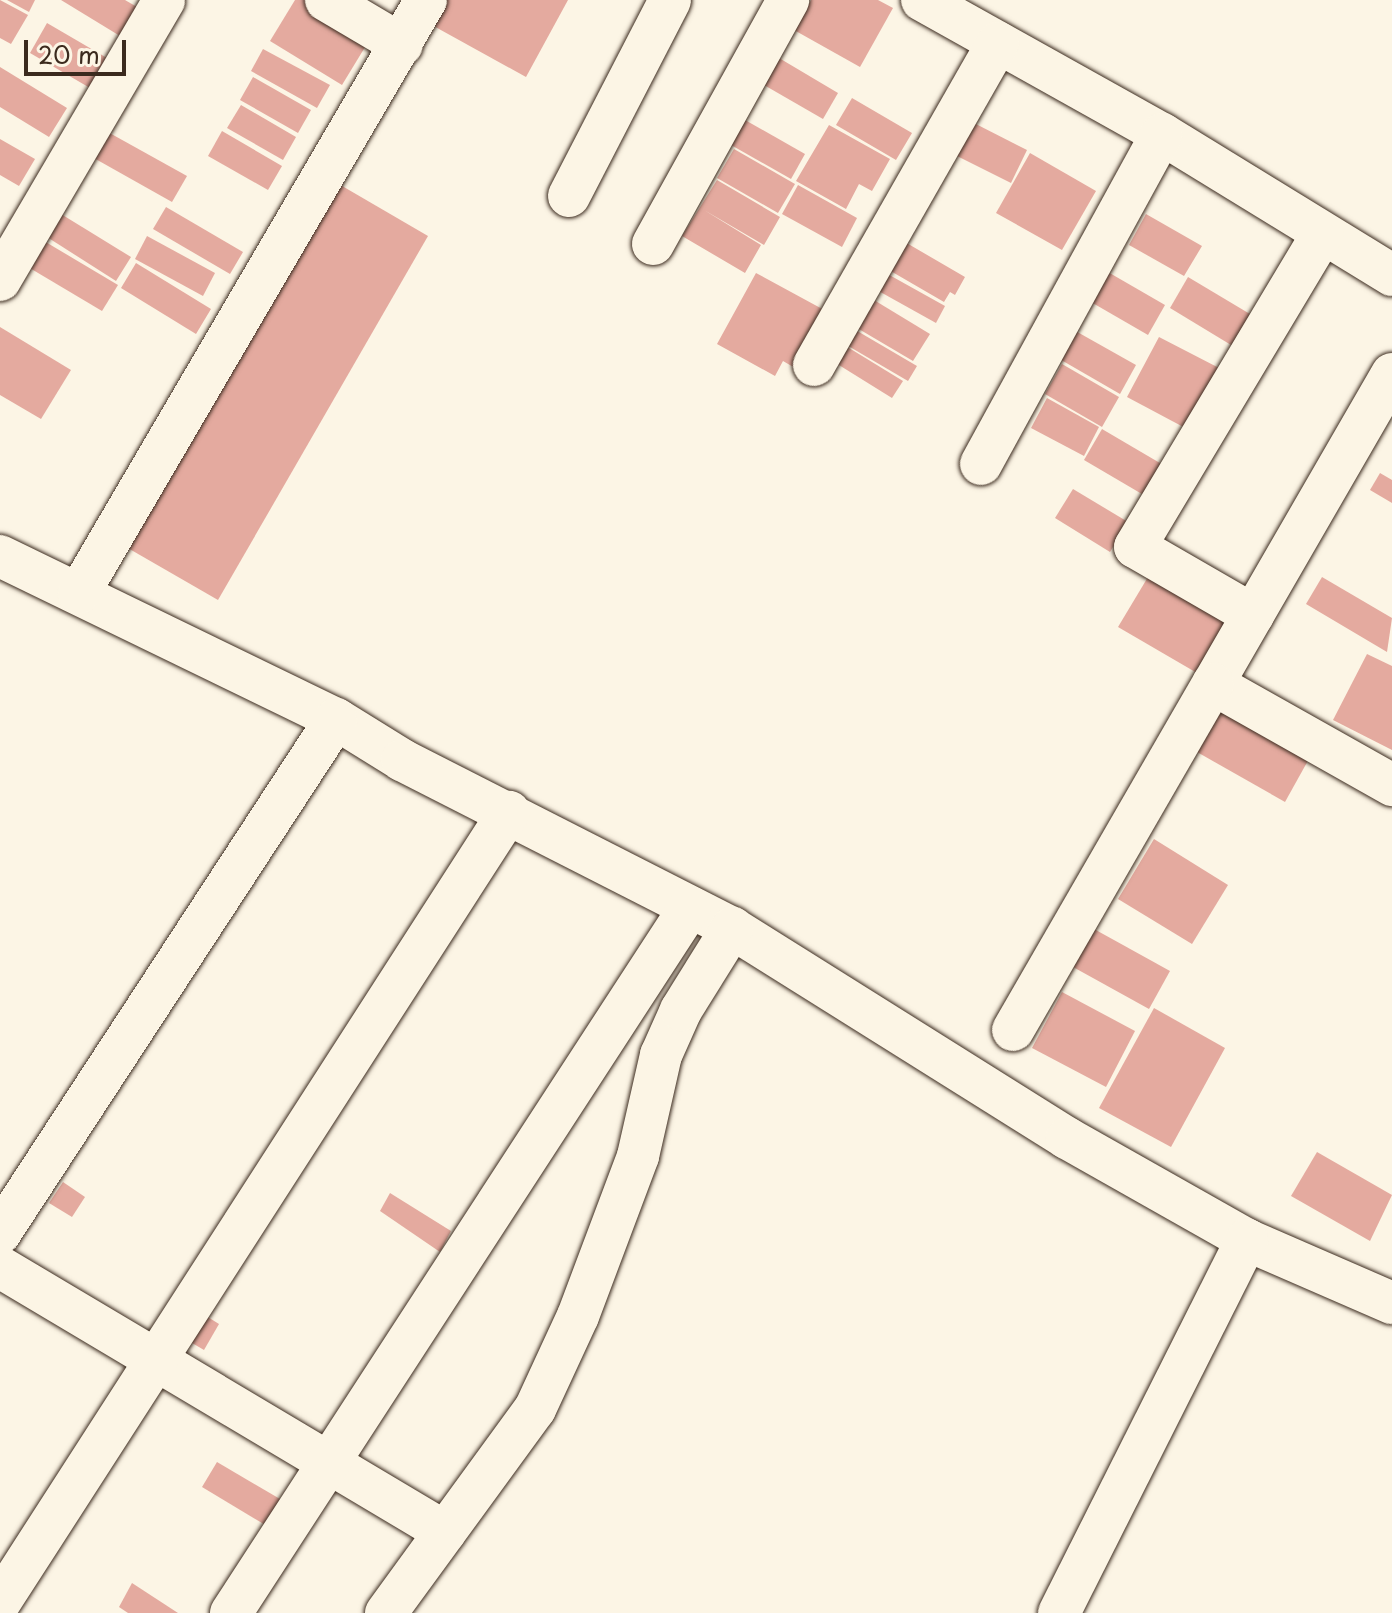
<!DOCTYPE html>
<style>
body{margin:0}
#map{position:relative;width:1392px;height:1613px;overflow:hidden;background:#fcf5e5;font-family:"Playpen Sans",sans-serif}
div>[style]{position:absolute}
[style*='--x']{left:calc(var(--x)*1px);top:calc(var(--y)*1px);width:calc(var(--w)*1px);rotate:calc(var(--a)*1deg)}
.building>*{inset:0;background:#e4aa9f}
.roads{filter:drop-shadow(0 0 2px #3b2a1e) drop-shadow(0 0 2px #3b2a1e)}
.minor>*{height:42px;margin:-21px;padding:0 21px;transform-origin:21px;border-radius:21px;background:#fcf5e5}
span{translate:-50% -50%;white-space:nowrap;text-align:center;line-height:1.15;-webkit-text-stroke:6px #fcf5e5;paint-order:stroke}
.scale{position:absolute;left:24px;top:40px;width:102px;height:36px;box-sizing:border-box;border:4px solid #3b2a1e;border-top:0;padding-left:10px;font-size:24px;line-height:28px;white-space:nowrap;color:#3b2a1e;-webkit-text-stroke:6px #fcf5e5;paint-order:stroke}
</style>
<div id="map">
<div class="building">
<i style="clip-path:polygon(0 0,28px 15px,11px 44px,0 38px)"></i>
<i style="clip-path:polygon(7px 0,35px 0,29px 12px)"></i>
<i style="clip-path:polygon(61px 0,125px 0,137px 7px,120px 36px)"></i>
<i style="clip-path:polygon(295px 0,319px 0,373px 34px,342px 85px,270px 41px)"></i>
<i style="clip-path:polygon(443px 0,568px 0,526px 77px,430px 24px)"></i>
<i style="clip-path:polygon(811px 0,878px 0,893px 8px,860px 67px,794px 30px)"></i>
<i style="clip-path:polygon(47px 23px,119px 65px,102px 95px,30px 53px)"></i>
<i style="clip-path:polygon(263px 49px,330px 85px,317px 108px,251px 71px)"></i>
<i style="clip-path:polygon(779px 58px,838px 93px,823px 119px,764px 85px)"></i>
<i style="clip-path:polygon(0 67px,67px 108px,49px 137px,0 107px)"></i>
<i style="clip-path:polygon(253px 77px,311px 110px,298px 133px,240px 100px)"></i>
<i style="clip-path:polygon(852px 98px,912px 133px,896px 160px,836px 125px)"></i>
<i style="clip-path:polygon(241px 105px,296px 137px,283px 160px,227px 128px)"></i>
<i style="clip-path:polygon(738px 116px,805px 154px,791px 179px,724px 141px)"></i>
<i style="clip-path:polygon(970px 121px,1027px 150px,1011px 183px,953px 154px)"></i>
<i style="clip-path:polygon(829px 125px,890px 159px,872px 191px,859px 184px,846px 209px,796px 181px)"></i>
<i style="clip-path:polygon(106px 131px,187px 176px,172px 202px,92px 157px)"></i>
<i style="clip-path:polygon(222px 131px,282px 166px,268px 190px,208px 156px)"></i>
<i style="clip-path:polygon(0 139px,35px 159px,19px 186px,0 175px)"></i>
<i style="clip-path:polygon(734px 149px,795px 184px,778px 213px,717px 178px)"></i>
<i style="clip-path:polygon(1030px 153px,1096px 191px,1062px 250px,996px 213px)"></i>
<i style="clip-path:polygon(717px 180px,780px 217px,764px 245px,704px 210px,761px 245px,745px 273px,682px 236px)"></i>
<i style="clip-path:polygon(337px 183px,428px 236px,218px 600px,126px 547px)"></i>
<i style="clip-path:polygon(798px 185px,857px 218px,842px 247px,782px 214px)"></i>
<i style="clip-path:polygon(166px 207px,243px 252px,230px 274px,153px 229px)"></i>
<i style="clip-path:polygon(61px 214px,131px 257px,116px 281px,47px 237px)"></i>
<i style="clip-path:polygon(1146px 214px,1202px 246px,1184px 276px,1129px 245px)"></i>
<i style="clip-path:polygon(147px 236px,215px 273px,203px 296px,135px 259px)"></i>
<i style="clip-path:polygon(898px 238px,965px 277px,955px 295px,950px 292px,944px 302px,882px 266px)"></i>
<i style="clip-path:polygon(44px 241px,118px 285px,102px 311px,28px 267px)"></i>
<i style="clip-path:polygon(136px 263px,211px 309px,196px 334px,121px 288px)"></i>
<i style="clip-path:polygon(875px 267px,945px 306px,936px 323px,866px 284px)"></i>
<i style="clip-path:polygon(1101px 268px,1165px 305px,1148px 335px,1084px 298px)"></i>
<i style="clip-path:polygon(756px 273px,826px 311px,795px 368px,783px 361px,775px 376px,717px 344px)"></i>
<i style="clip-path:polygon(1188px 277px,1255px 317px,1236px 348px,1170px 308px)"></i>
<i style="clip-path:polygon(869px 297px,930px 334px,913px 361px,852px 325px)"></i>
<i style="clip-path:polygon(847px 325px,917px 366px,908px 381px,838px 340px)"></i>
<i style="clip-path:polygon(0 327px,71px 370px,41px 419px,0 395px)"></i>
<i style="clip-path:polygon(1072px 329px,1136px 365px,1120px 394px,1056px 357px)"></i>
<i style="clip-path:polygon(1159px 337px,1221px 369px,1189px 430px,1127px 397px)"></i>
<i style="clip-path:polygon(836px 340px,903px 381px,892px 398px,826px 357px)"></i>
<i style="clip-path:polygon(1062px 364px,1119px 397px,1102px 427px,1045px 394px)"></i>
<i style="clip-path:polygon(1047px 398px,1099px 427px,1084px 456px,1031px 428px)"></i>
<i style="clip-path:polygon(1102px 429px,1165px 466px,1147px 497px,1084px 460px)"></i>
<i style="clip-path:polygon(1380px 473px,1392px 480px,1392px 503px,1370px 490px)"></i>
<i style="clip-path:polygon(1073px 489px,1128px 522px,1110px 552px,1055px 518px)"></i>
<i style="clip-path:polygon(1154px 567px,1231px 611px,1197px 673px,1118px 627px)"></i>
<i style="clip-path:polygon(1322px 577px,1392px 618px,1387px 652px,1306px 604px)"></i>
<i style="clip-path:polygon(1367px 654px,1392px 666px,1392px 750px,1333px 720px)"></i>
<i style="clip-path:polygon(1227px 698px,1315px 748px,1285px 802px,1197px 752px)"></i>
<i style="clip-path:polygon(1154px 839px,1228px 885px,1192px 944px,1118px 899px)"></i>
<i style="clip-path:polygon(1085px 924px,1170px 971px,1149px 1009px,1064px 962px)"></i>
<i style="clip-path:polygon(1062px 992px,1135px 1031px,1106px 1087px,1032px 1048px)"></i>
<i style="clip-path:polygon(1154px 1008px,1225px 1048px,1171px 1147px,1099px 1108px)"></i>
<i style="clip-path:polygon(1317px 1152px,1392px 1195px,1370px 1241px,1291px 1196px)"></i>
<i style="clip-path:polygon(63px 1182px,85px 1197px,72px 1217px,49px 1203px)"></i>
<i style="clip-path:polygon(390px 1193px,451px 1231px,440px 1252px,380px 1211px)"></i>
<i style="clip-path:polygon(203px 1314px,219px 1324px,204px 1350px,187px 1340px)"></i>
<i style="clip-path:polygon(217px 1462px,292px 1506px,277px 1532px,202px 1487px)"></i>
<i style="clip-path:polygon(132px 1583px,178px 1613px,128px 1613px,119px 1607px)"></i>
</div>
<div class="roads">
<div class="minor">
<i style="--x:326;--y:0;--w:88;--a:30.6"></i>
<i style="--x:922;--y:0;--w:275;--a:29.2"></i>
<i style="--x:1162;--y:134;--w:270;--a:31.5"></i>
<i style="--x:569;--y:196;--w:220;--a:-62.7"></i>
<i style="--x:653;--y:244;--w:279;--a:-61"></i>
<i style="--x:0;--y:280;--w:324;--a:-59.6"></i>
<i style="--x:814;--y:365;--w:371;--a:-60.3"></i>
<i style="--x:1392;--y:374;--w:358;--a:120"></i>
<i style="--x:1213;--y:684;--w:206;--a:29.4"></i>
<i style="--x:981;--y:464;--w:376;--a:-61.3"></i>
<i style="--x:0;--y:556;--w:373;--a:25.9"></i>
<i style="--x:336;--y:719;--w:78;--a:31.8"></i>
<i style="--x:402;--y:760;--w:370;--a:27"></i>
<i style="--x:732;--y:928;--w:395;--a:32.1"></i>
<i style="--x:1067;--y:1138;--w:207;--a:29.5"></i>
<i style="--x:1247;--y:1240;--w:158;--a:23.5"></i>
<i style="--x:79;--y:593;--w:687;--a:-59.67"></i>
<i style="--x:1253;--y:615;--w:136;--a:-150"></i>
<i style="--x:1135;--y:547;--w:365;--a:-59.1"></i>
<i style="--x:1013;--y:1030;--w:400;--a:-60"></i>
<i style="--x:0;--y:1233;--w:614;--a:-56.83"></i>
<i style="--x:0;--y:1267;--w:518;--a:30.77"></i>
<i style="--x:0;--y:1602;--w:940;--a:-57.21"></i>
<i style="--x:231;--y:1613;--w:842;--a:-56.97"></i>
<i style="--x:386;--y:1613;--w:253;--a:-53.9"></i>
<i style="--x:535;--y:1409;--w:102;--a:-65.2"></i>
<i style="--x:578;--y:1316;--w:171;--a:-69.4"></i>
<i style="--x:638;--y:1156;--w:104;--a:-77.2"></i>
<i style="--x:661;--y:1055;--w:49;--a:-66"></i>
<i style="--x:681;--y:1010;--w:97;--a:-58.1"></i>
<i style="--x:1059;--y:1613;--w:418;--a:-63.3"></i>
</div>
</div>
<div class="scale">20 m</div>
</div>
